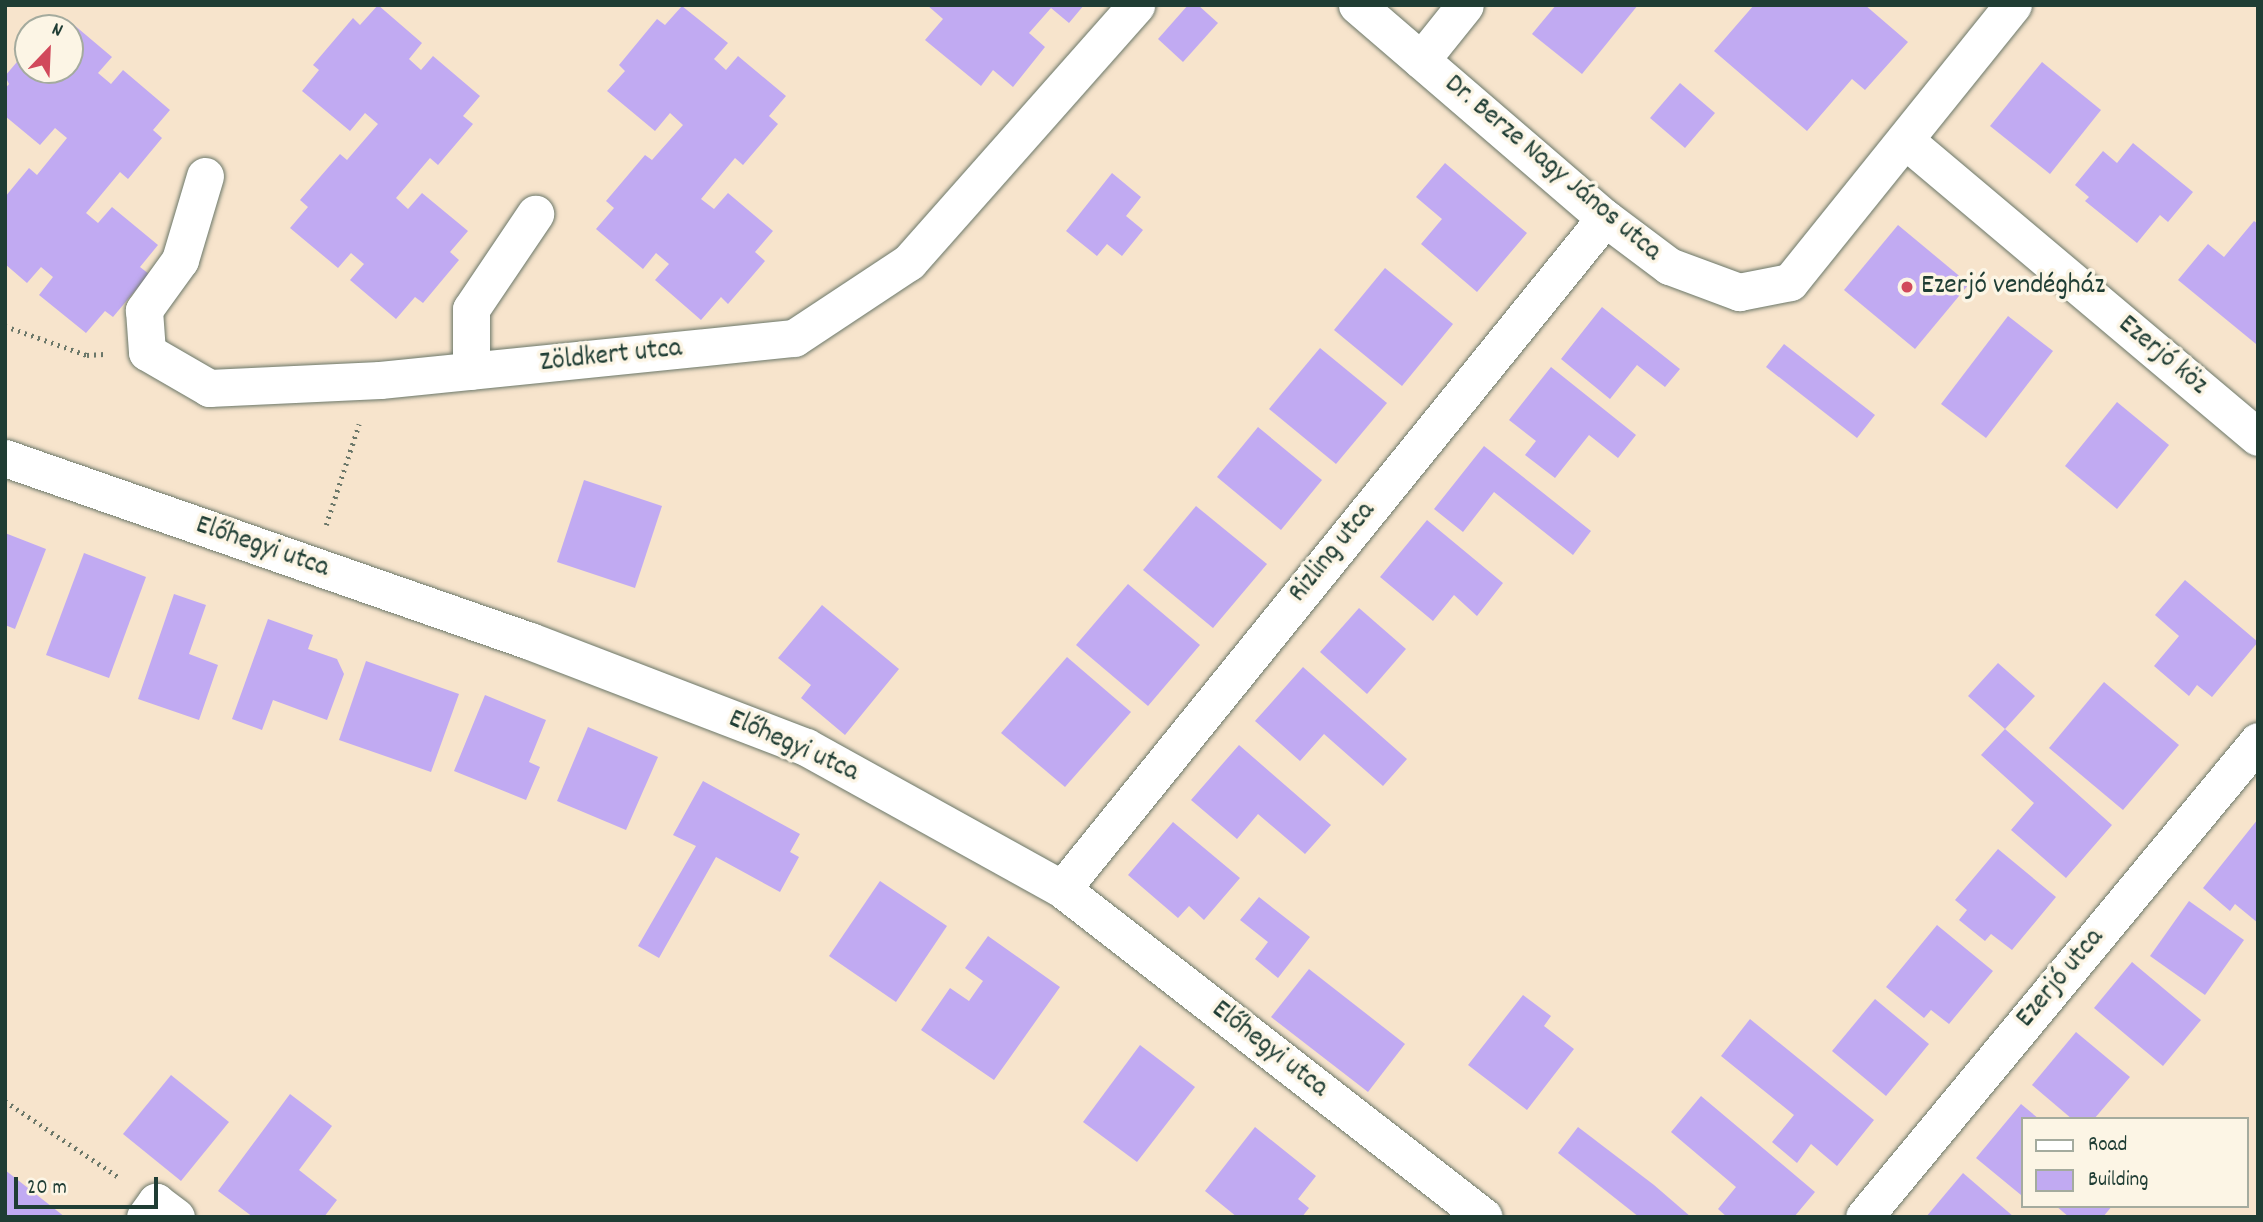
<!DOCTYPE html>
<meta charset="utf-8">
<style>
body{margin:0}
#map{position:relative;width:2263px;height:1222px;overflow:hidden;background:#f7e4cc;font-family:Dekko,sans-serif}
div>[style]{position:absolute}
[style*='--x']{left:calc(var(--x)*1px);top:calc(var(--y)*1px);width:calc(var(--w)*1px);rotate:calc(var(--a)*1deg)}
.building>*{inset:0;background:#c1aaf2}
.path>*{height:4.5px;margin-top:-2.25px;transform-origin:0;background:repeating-linear-gradient(90deg,#6b7769 0 2px,transparent 0 7px)}
.roads{filter:drop-shadow(0 0 2px #6b7769) drop-shadow(0 0 2px #6b7769)}
.minor>*{height:37px;margin:-18.5px;padding:0 18.5px;transform-origin:18.5px;border-radius:18.5px;background:#fff}
.dots>*{width:19px;height:19px;translate:-50% -50%;box-sizing:border-box;border:4px solid #fcf5e5;border-radius:50%}
span{translate:-50% -50%;white-space:nowrap;text-align:center;line-height:1.15;-webkit-text-stroke:7px #fcf5e5;paint-order:stroke}
.street-label{font-size:28px;color:#1f3d34}
.poi-label{font-size:28px;color:#1f3d34}
.left{translate:0 -50%;text-align:left}
.frame{position:absolute;inset:0;border:7px solid #1f3d34;pointer-events:none}
.legend{position:absolute;left:2021px;top:1117px;width:228px;height:91px;box-sizing:border-box;background:#fcf5e5;border:2px solid #a4ab9e;margin:0;padding:9px 12px;list-style:none;font-size:21px;color:#1f3d34}
.legend li{display:flex;align-items:center;gap:14px;height:35px}
.legend b{width:35px;border:2px solid #a4ab9e}
.north{position:absolute;left:14px;top:14px;width:70px;height:70px;box-sizing:border-box;background:#fcf5e5;border:2px solid #a4ab9e;border-radius:50%;rotate:23deg;font-size:19px;font-weight:700;line-height:28px;text-align:center;color:#1f3d34}
.north::after{content:'';display:block;margin:auto;width:24px;height:32px;background:#d1495b;clip-path:polygon(50% 0,100% 100%,50% 72%,0 100%)}
.scale{position:absolute;left:14px;top:1177px;width:144px;height:32px;box-sizing:border-box;border:4px solid #1f3d34;border-top:0;padding-left:9px;font-size:21px;line-height:24px;white-space:nowrap;color:#1f3d34;-webkit-text-stroke:5px #fcf5e5;paint-order:stroke}
</style>
<div id="map">
<div class="building">
<i style="clip-path:polygon(378px 5px,422px 43px,409px 59px,421px 70px,433px 56px,480px 96px,463px 116px,473px 124px,438px 165px,430px 158px,396px 198px,408px 209px,422px 193px,468px 231px,450px 252px,459px 260px,423px 303px,415px 297px,396px 319px,350px 280px,364px 264px,351px 253px,338px 268px,290px 228px,308px 207px,300px 200px,340px 154px,347px 160px,378px 124px,365px 113px,350px 131px,302px 91px,319px 70px,313px 65px,353px 18px,360px 25px)"></i>
<i style="clip-path:polygon(927px 5px,1084px 5px,1069px 23px,1051px 8px,1029px 33px,1045px 47px,1013px 87px,993px 70px,981px 86px,925px 40px,943px 19px)"></i>
<i style="clip-path:polygon(1188px 5px,1198px 5px,1218px 23px,1183px 62px,1158px 39px)"></i>
<i style="clip-path:polygon(1556px 5px,1638px 5px,1582px 74px,1532px 34px)"></i>
<i style="clip-path:polygon(1754px 5px,1865px 5px,1908px 42px,1865px 90px,1852px 79px,1807px 131px,1714px 51px)"></i>
<i style="clip-path:polygon(682px 6px,728px 43px,714px 59px,726px 70px,738px 56px,786px 96px,769px 116px,778px 124px,743px 165px,735px 158px,701px 199px,714px 209px,728px 193px,773px 231px,755px 252px,765px 261px,728px 304px,721px 297px,701px 320px,655px 280px,669px 264px,656px 253px,643px 269px,596px 229px,614px 208px,606px 201px,645px 155px,652px 160px,683px 125px,670px 113px,655px 131px,607px 91px,625px 71px,619px 65px,657px 19px,665px 25px)"></i>
<i style="clip-path:polygon(67px 19px,112px 57px,98px 73px,111px 84px,123px 70px,170px 110px,153px 130px,162px 138px,128px 179px,120px 172px,86px 213px,98px 223px,112px 207px,158px 245px,140px 267px,149px 274px,113px 317px,105px 311px,86px 333px,39px 295px,53px 277px,41px 267px,27px 283px,5px 264px,5px 197px,29px 168px,37px 175px,67px 138px,55px 128px,40px 145px,5px 116px,5px 89px,9px 84px,5px 76px,28px 49px,28px 70px,70px 70px,70px 28px,60px 28px)"></i>
<i style="clip-path:polygon(2042px 62px,2101px 110px,2050px 174px,1990px 126px)"></i>
<i style="clip-path:polygon(1680px 83px,1715px 113px,1685px 148px,1650px 118px)"></i>
<i style="clip-path:polygon(2133px 143px,2193px 192px,2168px 222px,2160px 215px,2137px 243px,2085px 201px,2089px 197px,2075px 185px,2103px 151px,2117px 163px)"></i>
<i style="clip-path:polygon(1445px 163px,1527px 233px,1477px 292px,1421px 244px,1442px 219px,1416px 197px)"></i>
<i style="clip-path:polygon(1112px 173px,1141px 197px,1126px 216px,1143px 230px,1122px 256px,1107px 244px,1097px 256px,1066px 231px)"></i>
<i style="clip-path:polygon(2254px 221px,2258px 224px,2256px 344px,2178px 280px,2208px 244px,2224px 257px)"></i>
<i style="clip-path:polygon(1898px 225px,1969px 284px,1915px 349px,1844px 290px)"></i>
<i style="clip-path:polygon(1385px 268px,1453px 324px,1402px 386px,1334px 330px)"></i>
<i style="clip-path:polygon(1602px 307px,1680px 369px,1665px 387px,1637px 365px,1610px 399px,1561px 359px)"></i>
<i style="clip-path:polygon(2008px 316px,2053px 351px,1986px 438px,1941px 404px)"></i>
<i style="clip-path:polygon(1784px 344px,1875px 415px,1857px 438px,1766px 367px)"></i>
<i style="clip-path:polygon(1320px 348px,1387px 403px,1336px 464px,1269px 409px)"></i>
<i style="clip-path:polygon(1551px 367px,1636px 435px,1618px 458px,1589px 435px,1555px 478px,1525px 455px,1536px 441px,1509px 420px)"></i>
<i style="clip-path:polygon(2117px 402px,2169px 445px,2117px 509px,2065px 466px)"></i>
<i style="clip-path:polygon(1258px 427px,1322px 480px,1281px 530px,1217px 477px)"></i>
<i style="clip-path:polygon(1484px 446px,1591px 531px,1573px 555px,1494px 492px,1463px 532px,1434px 509px)"></i>
<i style="clip-path:polygon(584px 480px,662px 506px,635px 588px,557px 562px)"></i>
<i style="clip-path:polygon(1196px 506px,1267px 564px,1213px 628px,1143px 570px)"></i>
<i style="clip-path:polygon(1427px 520px,1503px 583px,1477px 616px,1454px 595px,1433px 621px,1380px 577px)"></i>
<i style="clip-path:polygon(5px 533px,46px 549px,15px 629px,5px 625px)"></i>
<i style="clip-path:polygon(84px 553px,146px 577px,109px 678px,46px 655px)"></i>
<i style="clip-path:polygon(2185px 580px,2258px 642px,2212px 697px,2197px 685px,2189px 696px,2154px 666px,2179px 636px,2155px 615px)"></i>
<i style="clip-path:polygon(1128px 584px,1200px 645px,1148px 706px,1076px 645px)"></i>
<i style="clip-path:polygon(174px 594px,206px 605px,189px 654px,218px 665px,199px 720px,138px 699px)"></i>
<i style="clip-path:polygon(822px 605px,899px 669px,845px 735px,801px 698px,811px 685px,778px 658px)"></i>
<i style="clip-path:polygon(1359px 608px,1406px 649px,1367px 694px,1320px 652px)"></i>
<i style="clip-path:polygon(268px 619px,313px 635px,308px 649px,337px 659px,344px 674px,327px 720px,273px 700px,262px 730px,232px 719px)"></i>
<i style="clip-path:polygon(1067px 657px,1131px 712px,1065px 787px,1001px 733px)"></i>
<i style="clip-path:polygon(366px 661px,459px 694px,431px 772px,339px 740px)"></i>
<i style="clip-path:polygon(1998px 663px,2035px 696px,2005px 729px,2112px 825px,2066px 878px,2011px 830px,2034px 803px,1981px 755px,2005px 729px,1968px 696px)"></i>
<i style="clip-path:polygon(1303px 667px,1407px 759px,1383px 786px,1324px 734px,1300px 761px,1255px 721px)"></i>
<i style="clip-path:polygon(2104px 682px,2179px 745px,2123px 810px,2049px 748px)"></i>
<i style="clip-path:polygon(485px 695px,546px 720px,529px 762px,540px 767px,526px 800px,454px 771px)"></i>
<i style="clip-path:polygon(588px 727px,658px 757px,626px 830px,557px 801px)"></i>
<i style="clip-path:polygon(1239px 745px,1331px 825px,1305px 854px,1258px 814px,1237px 839px,1191px 800px)"></i>
<i style="clip-path:polygon(703px 781px,800px 834px,790px 852px,799px 857px,780px 892px,716px 857px,659px 958px,638px 946px,696px 846px,673px 835px)"></i>
<i style="clip-path:polygon(2258px 819px,2258px 923px,2235px 904px,2230px 911px,2203px 888px)"></i>
<i style="clip-path:polygon(1173px 822px,1240px 878px,1204px 920px,1189px 906px,1178px 918px,1128px 875px)"></i>
<i style="clip-path:polygon(1998px 849px,2056px 897px,2012px 950px,1991px 934px,1985px 941px,1959px 920px,1967px 910px,1955px 900px)"></i>
<i style="clip-path:polygon(880px 881px,947px 926px,896px 1002px,829px 956px)"></i>
<i style="clip-path:polygon(1259px 897px,1310px 937px,1278px 978px,1255px 959px,1268px 942px,1240px 920px)"></i>
<i style="clip-path:polygon(2189px 901px,2244px 940px,2205px 995px,2150px 956px)"></i>
<i style="clip-path:polygon(1937px 925px,1993px 971px,1949px 1024px,1931px 1010px,1924px 1018px,1886px 987px)"></i>
<i style="clip-path:polygon(988px 936px,1060px 987px,994px 1080px,921px 1030px,950px 988px,969px 1001px,983px 981px,965px 968px)"></i>
<i style="clip-path:polygon(2132px 962px,2201px 1020px,2163px 1066px,2094px 1008px)"></i>
<i style="clip-path:polygon(1309px 969px,1405px 1044px,1368px 1092px,1271px 1017px)"></i>
<i style="clip-path:polygon(1523px 995px,1551px 1016px,1544px 1026px,1574px 1049px,1527px 1110px,1468px 1065px)"></i>
<i style="clip-path:polygon(1875px 999px,1929px 1044px,1886px 1096px,1832px 1051px)"></i>
<i style="clip-path:polygon(1750px 1019px,1874px 1120px,1837px 1166px,1811px 1144px,1797px 1163px,1772px 1142px,1794px 1115px,1721px 1056px)"></i>
<i style="clip-path:polygon(2076px 1032px,2130px 1077px,2094px 1119px,2072px 1119px,2032px 1085px)"></i>
<i style="clip-path:polygon(1140px 1045px,1195px 1087px,1137px 1162px,1083px 1122px)"></i>
<i style="clip-path:polygon(171px 1075px,229px 1122px,181px 1181px,123px 1134px)"></i>
<i style="clip-path:polygon(290px 1094px,332px 1126px,299px 1170px,337px 1200px,324px 1217px,253px 1217px,218px 1191px)"></i>
<i style="clip-path:polygon(1701px 1096px,1815px 1192px,1794px 1217px,1727px 1217px,1718px 1209px,1736px 1187px,1671px 1132px)"></i>
<i style="clip-path:polygon(2021px 1104px,2039px 1119px,2023px 1119px,2021px 1195px,1976px 1158px)"></i>
<i style="clip-path:polygon(1255px 1127px,1316px 1176px,1298px 1199px,1309px 1208px,1302px 1217px,1237px 1217px,1205px 1191px)"></i>
<i style="clip-path:polygon(1578px 1127px,1654px 1185px,1691px 1217px,1639px 1217px,1558px 1153px)"></i>
<i style="clip-path:polygon(5px 1170px,65px 1217px,5px 1217px)"></i>
<i style="clip-path:polygon(1963px 1173px,2014px 1217px,1926px 1217px)"></i>
<i style="clip-path:polygon(2056px 1206px,2112px 1206px,2103px 1217px,2069px 1217px)"></i>
</div>
<div class="path">
<i style="--x:5;--y:326;--w:87;--a:19.5"></i>
<i style="--x:87;--y:355;--w:17;--a:-3"></i>
<i style="--x:326;--y:525;--w:106;--a:-71.9"></i>
<i style="--x:5;--y:1101;--w:138;--a:33.8"></i>
</div>
<div class="roads">
<div class="minor">
<i style="--x:1357;--y:5;--w:327;--a:40.7"></i>
<i style="--x:1605;--y:218;--w:80;--a:36.9"></i>
<i style="--x:1669;--y:266;--w:75;--a:20.4"></i>
<i style="--x:1739;--y:292;--w:52;--a:-11.1"></i>
<i style="--x:1790;--y:282;--w:356;--a:-51.2"></i>
<i style="--x:1421;--y:60;--w:70;--a:-51.3"></i>
<i style="--x:1905;--y:140;--w:461;--a:40.1"></i>
<i style="--x:205;--y:176;--w:88;--a:106.6"></i>
<i style="--x:180;--y:260;--w:62;--a:125.8"></i>
<i style="--x:144;--y:310;--w:42;--a:85.9"></i>
<i style="--x:147;--y:352;--w:72;--a:30.1"></i>
<i style="--x:209;--y:388;--w:171;--a:-2.7"></i>
<i style="--x:380;--y:380;--w:416;--a:-5.8"></i>
<i style="--x:794;--y:338;--w:138;--a:-33.5"></i>
<i style="--x:909;--y:262;--w:343;--a:-48.5"></i>
<i style="--x:471;--y:371;--w:62;--a:-90"></i>
<i style="--x:471;--y:309;--w:115;--a:-56"></i>
<i style="--x:5;--y:458;--w:556;--a:19.22"></i>
<i style="--x:530;--y:641;--w:296;--a:21"></i>
<i style="--x:806;--y:747;--w:293;--a:29"></i>
<i style="--x:1062;--y:889;--w:534;--a:37.86"></i>
<i style="--x:1062;--y:889;--w:863;--a:-51.02"></i>
<i style="--x:145;--y:1217;--w:19;--a:-54"></i>
<i style="--x:156;--y:1202;--w:25;--a:37"></i>
<i style="--x:1864;--y:1217;--w:618;--a:-50.38"></i>
</div>
</div>
<div class="dots">
<i style="left:1907px;top:287px;background:#d1495b"></i>
</div>
<div class="street-label">
<span style="left:1552px;top:169px;rotate:40deg">Dr. Berze Nagy János utca</span>
<span style="left:2162px;top:356px;rotate:40deg">Ezerjó köz</span>
<span style="left:611px;top:357px;rotate:-6deg">Zöldkert utca</span>
<span style="left:262px;top:548px;rotate:19deg">Előhegyi utca</span>
<span style="left:1333px;top:553px;rotate:-51deg">Rizling utca</span>
<span style="left:793px;top:747px;rotate:24deg">Előhegyi utca</span>
<span style="left:2061px;top:979px;rotate:-50deg">Ezerjó utca</span>
<span style="left:1269px;top:1050px;rotate:38deg">Előhegyi utca</span>
</div>
<div class="poi-label">
<span class="left" style="left:1921px;top:287px">Ezerjó vendégház</span>
</div>
<div class="frame"></div>
<ul class="legend">
<li><b style="height:9px;background:#fff"></b>Road</li>
<li><b style="height:19px;background:#c1aaf2"></b>Building</li>
</ul>
<div class="north">N</div>
<div class="scale">20 m</div>
</div>
